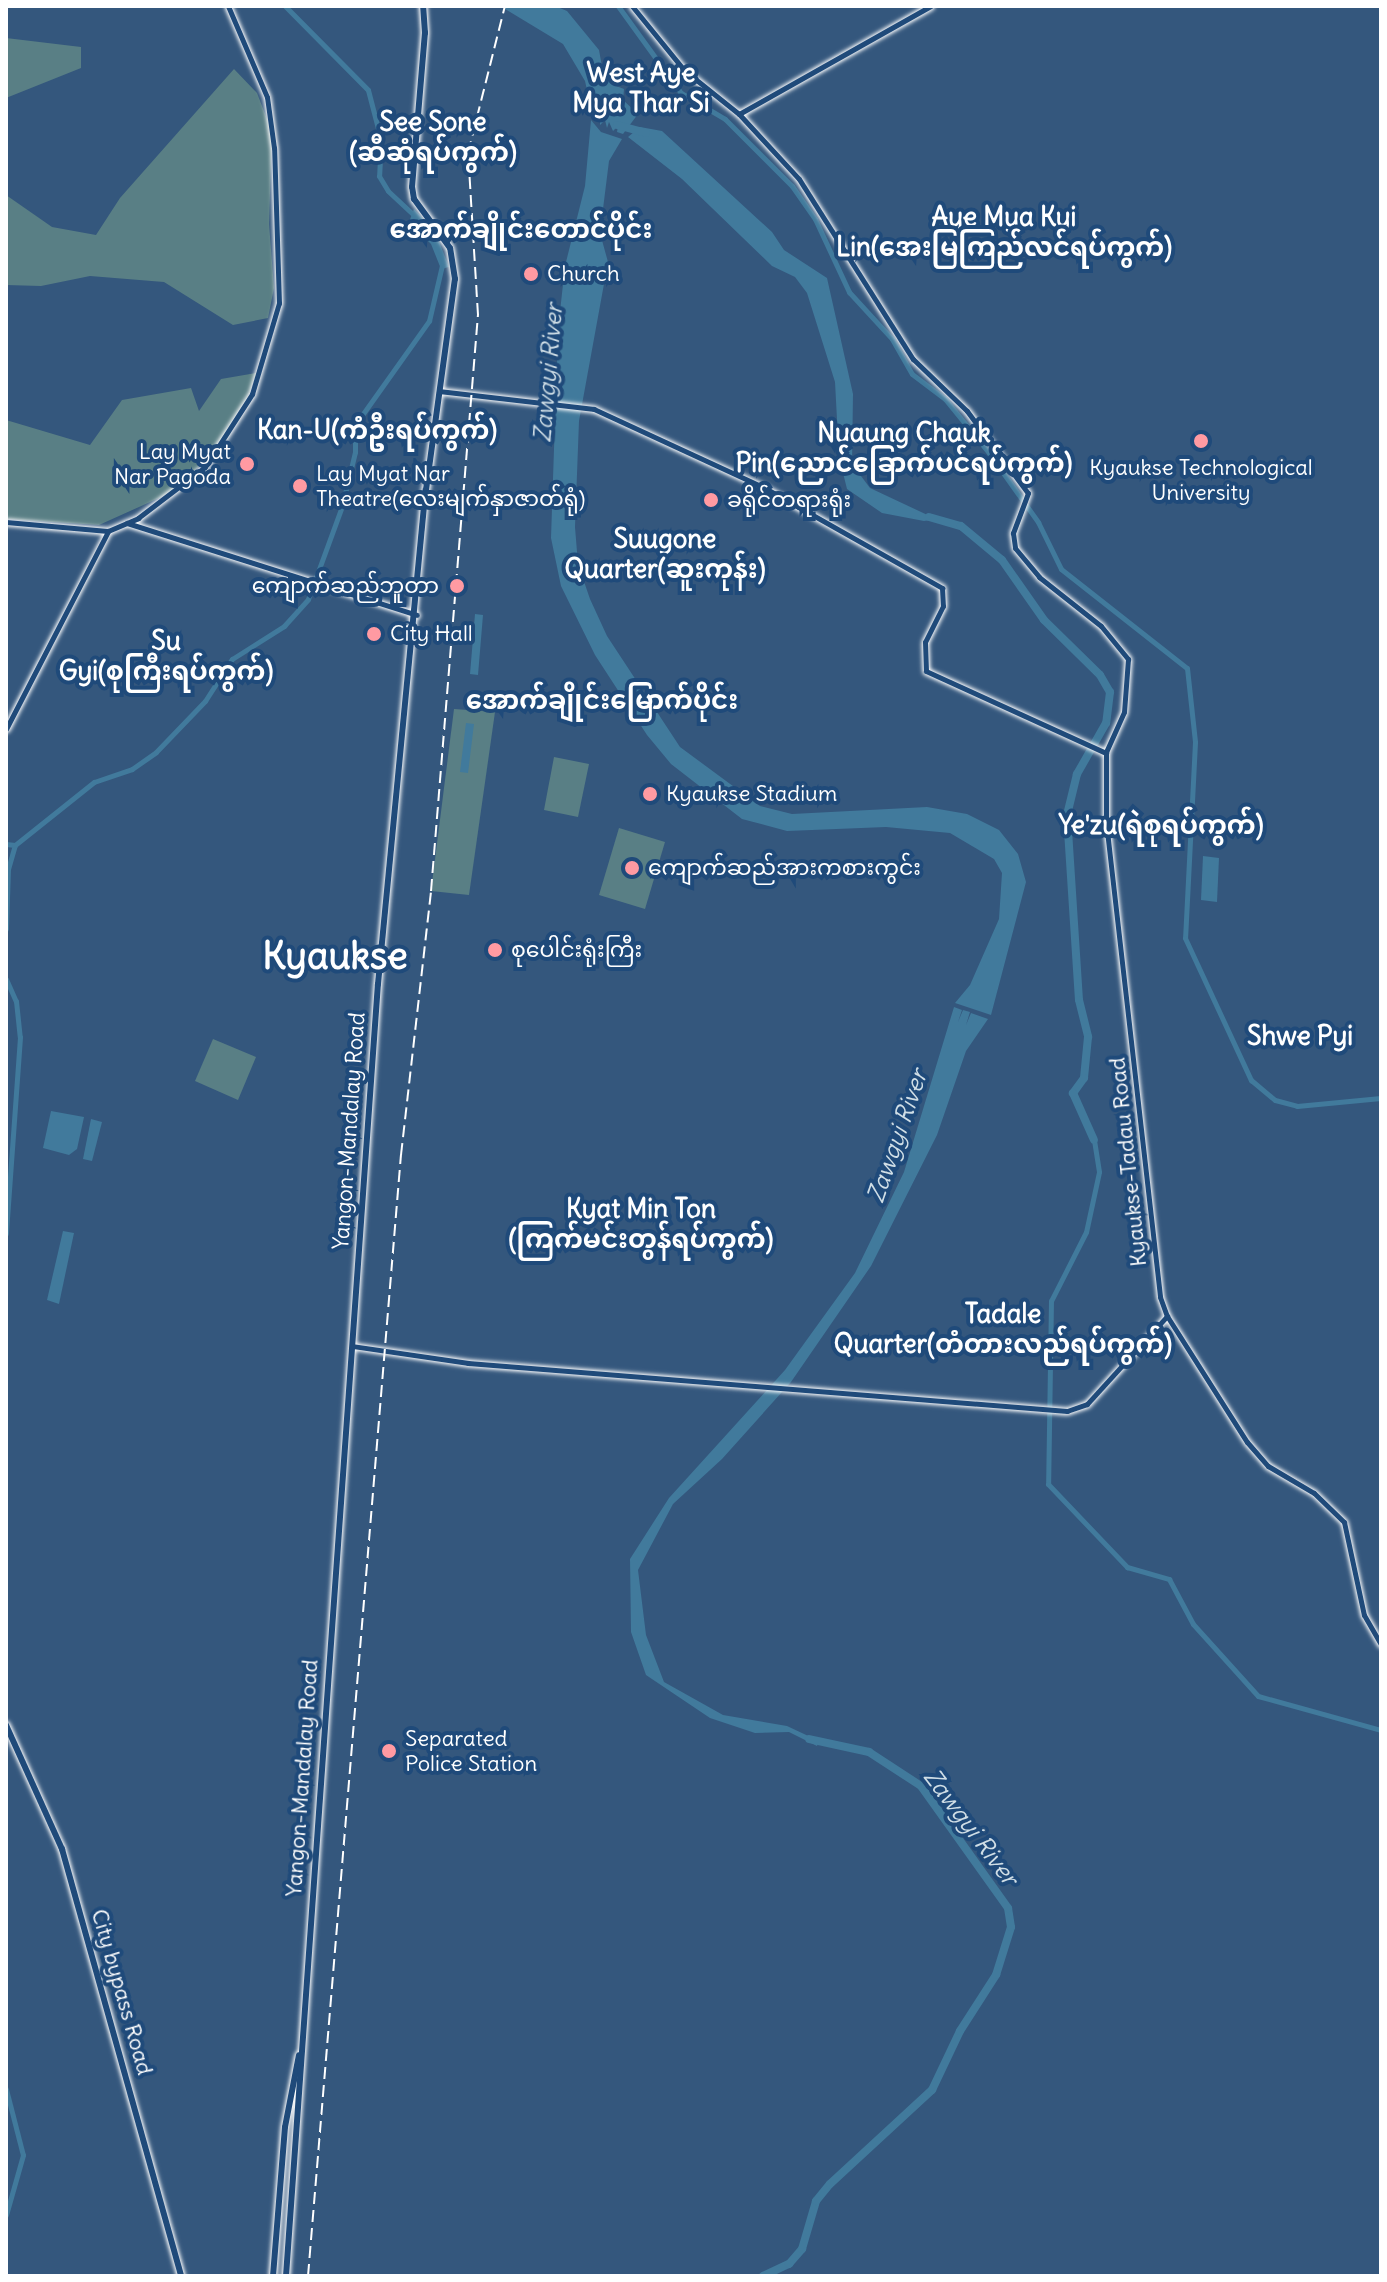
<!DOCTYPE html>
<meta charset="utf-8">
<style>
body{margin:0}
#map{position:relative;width:1387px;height:2282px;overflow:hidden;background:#34577d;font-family:Delius,"Noto Sans Myanmar",sans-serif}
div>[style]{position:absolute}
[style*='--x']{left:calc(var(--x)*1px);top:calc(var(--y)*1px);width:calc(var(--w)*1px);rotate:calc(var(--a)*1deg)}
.green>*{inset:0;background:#597f85}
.water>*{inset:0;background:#417a9c}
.canal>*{height:5px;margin:-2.5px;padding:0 2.5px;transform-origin:2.5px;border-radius:2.5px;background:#417a9c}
.river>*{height:8px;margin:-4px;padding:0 4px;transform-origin:4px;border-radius:4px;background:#417a9c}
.roads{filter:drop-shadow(0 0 2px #fff) drop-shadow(0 0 2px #fff)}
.tertiary>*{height:5px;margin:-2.5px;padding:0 2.5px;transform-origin:2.5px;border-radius:2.5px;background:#1f4a7a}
.secondary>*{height:5px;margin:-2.5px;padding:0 2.5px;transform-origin:2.5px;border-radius:2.5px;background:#1f4a7a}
.primary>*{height:6px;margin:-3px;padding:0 3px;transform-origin:3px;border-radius:3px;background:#1f4a7a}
.trunk>*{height:6px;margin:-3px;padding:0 3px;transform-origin:3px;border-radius:3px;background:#1f4a7a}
.rail>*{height:2px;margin-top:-1px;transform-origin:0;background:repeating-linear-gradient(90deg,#fff 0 12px,transparent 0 18px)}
.dots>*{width:22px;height:22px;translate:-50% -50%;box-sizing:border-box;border:4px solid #1f4a7a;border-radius:50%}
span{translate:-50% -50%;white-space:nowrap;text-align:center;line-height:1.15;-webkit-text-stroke:8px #1f4a7a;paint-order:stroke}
.poi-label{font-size:22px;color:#fff}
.left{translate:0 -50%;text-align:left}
.right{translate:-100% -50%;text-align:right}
.street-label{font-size:22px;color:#fff}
.water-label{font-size:24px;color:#d0dee6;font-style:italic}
.quarter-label{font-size:26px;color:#fff;font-weight:700}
.town-label{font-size:38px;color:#fff;font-weight:700}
.frame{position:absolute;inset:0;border:8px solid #fff;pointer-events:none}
</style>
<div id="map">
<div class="green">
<i style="clip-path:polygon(6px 38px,81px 47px,81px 68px,6px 98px)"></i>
<i style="clip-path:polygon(234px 69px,257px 93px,272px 132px,269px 224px,274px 288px,268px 318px,233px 325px,164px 282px,90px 276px,41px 286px,6px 285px,6px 195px,52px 227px,96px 235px,120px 198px)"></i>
<i style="clip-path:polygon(256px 373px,241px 418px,179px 489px,99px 525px,6px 519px,6px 420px,90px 445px,122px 400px,191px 388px,199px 411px,221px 379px)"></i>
<i style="clip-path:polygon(454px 709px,495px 712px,469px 895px,431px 891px)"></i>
<i style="clip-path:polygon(554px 757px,589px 764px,578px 817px,544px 810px)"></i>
<i style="clip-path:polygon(619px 828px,665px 842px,645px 909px,599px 895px)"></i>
<i style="clip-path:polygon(213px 1039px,256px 1057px,238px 1100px,195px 1081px)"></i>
</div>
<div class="water">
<i style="clip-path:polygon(500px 6px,555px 6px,567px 11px,599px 50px,603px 72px,611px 84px,624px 89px,623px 100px,638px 114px,623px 134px,617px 132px,618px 126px,613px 131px,609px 122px,607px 128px,605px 120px,600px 125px,600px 117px,593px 117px,585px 81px,563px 44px)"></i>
<i style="clip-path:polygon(591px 120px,601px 132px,622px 139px,609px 161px,600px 233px,608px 262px,579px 421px,575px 527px,578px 564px,590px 599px,607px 636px,680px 747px,760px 806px,792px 814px,927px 807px,967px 814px,999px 830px,1018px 854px,1026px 882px,991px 1015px,955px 1003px,970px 985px,999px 919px,1002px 873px,994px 859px,950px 833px,886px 827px,787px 831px,742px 819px,671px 764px,647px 735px,595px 655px,561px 586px,551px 538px,558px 330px,565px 266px,585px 186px)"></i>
<i style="clip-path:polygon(640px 127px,662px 131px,772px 232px,784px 250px,827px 278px,853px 394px,852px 464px,870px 488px,936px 519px,924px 521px,882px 513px,847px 489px,839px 457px,835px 382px,807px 293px,795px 277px,772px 266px,682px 179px,628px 137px)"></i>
<i style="clip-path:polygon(414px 209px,435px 231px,449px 267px,441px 269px,431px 244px,409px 222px)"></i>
<i style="clip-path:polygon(475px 614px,483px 615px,478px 675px,470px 674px)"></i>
<i style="clip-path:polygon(466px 723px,474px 724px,468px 773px,460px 772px)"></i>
<i style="clip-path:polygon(1203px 856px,1219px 858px,1217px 902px,1201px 900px)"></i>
<i style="clip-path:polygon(954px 1007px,962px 1010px,958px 1022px,963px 1010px,970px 1012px,966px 1025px,971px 1013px,988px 1019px,966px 1051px,937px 1135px,871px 1266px,791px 1382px,722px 1459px,673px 1504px,638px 1570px,646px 1635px,664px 1682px,723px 1715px,787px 1726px,819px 1741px,817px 1746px,789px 1732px,755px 1733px,710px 1718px,646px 1675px,631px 1632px,630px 1559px,669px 1498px,785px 1370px,855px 1273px,904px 1172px)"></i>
<i style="clip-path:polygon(51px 1111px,84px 1117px,77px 1149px,69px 1155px,43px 1148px)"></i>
<i style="clip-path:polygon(91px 1119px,102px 1122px,92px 1161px,83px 1159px)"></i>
<i style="clip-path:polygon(63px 1231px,74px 1233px,59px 1304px,47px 1300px)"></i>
</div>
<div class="canal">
<i style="--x:285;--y:6;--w:118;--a:45.3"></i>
<i style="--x:368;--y:90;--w:52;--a:75.4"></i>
<i style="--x:381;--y:140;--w:36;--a:93"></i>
<i style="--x:379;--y:176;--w:17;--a:59"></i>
<i style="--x:388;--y:191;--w:40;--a:43"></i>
<i style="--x:618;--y:6;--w:107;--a:54.1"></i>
<i style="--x:681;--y:93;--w:51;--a:30.6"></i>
<i style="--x:725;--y:119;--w:95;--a:45"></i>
<i style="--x:792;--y:186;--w:40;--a:55.1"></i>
<i style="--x:815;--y:219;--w:81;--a:65"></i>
<i style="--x:849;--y:292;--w:64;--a:47.5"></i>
<i style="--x:892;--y:339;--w:40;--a:60.3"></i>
<i style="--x:912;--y:374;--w:41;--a:37.1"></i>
<i style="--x:945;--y:399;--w:70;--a:50.8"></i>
<i style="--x:989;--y:453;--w:85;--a:54.6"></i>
<i style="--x:1038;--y:522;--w:52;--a:63.9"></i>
<i style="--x:1061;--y:569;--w:160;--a:38.2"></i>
<i style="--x:1187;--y:668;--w:74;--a:83.8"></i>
<i style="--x:1195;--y:742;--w:196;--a:92.9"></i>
<i style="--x:1185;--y:938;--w:157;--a:65.1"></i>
<i style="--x:1251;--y:1080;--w:31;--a:40"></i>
<i style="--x:1275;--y:1100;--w:23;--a:15"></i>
<i style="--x:1297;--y:1106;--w:84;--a:-5.4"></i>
<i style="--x:6;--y:844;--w:9;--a:6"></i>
<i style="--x:6;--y:929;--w:60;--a:-88.1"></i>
<i style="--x:8;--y:869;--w:25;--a:-74"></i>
<i style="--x:15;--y:845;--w:101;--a:-38.6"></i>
<i style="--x:94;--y:782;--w:40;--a:-18.9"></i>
<i style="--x:132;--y:769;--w:29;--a:-35"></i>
<i style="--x:156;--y:752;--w:71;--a:-46.1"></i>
<i style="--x:205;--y:701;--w:50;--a:-57.3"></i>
<i style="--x:232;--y:659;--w:62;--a:-32.4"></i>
<i style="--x:284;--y:626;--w:36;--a:-48"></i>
<i style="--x:308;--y:599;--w:99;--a:-69.9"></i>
<i style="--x:342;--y:506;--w:56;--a:-76.5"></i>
<i style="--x:355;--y:452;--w:27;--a:-90"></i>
<i style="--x:355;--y:425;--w:128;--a:-54.6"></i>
<i style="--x:429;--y:321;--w:57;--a:-76.9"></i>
<i style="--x:6;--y:979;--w:24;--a:66"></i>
<i style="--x:16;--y:1001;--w:36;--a:84"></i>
<i style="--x:20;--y:1037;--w:197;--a:94.1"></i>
<i style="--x:1094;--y:1140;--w:32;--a:81"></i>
<i style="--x:1099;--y:1172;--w:61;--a:102.2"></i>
<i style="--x:1086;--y:1232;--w:77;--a:116.9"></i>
<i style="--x:1051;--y:1301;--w:183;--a:90.9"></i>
<i style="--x:1048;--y:1484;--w:115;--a:46.4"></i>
<i style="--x:1127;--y:1567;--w:44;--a:15.9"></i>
<i style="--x:1169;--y:1579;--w:51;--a:61.9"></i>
<i style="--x:1193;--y:1624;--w:97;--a:47.9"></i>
<i style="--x:1258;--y:1696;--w:128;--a:15.5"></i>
<i style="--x:6;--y:2089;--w:68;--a:75.6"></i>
<i style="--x:23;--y:2155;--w:62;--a:105.8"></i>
</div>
<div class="river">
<i style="--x:617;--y:125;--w:30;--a:15"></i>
<i style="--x:929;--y:517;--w:33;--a:16"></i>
<i style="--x:961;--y:526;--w:53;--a:39.7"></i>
<i style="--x:1002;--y:560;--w:73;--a:55"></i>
<i style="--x:1044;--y:620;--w:78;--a:44.5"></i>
<i style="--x:1100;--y:675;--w:20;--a:60"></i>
<i style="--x:1110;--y:692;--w:31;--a:97"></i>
<i style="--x:1106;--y:723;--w:59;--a:119.6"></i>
<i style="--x:1077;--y:774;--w:42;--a:103.7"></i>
<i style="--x:1067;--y:815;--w:185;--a:86.3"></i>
<i style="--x:1079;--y:1000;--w:38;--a:76"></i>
<i style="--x:1088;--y:1037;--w:41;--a:95.6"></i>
<i style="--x:1084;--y:1078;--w:19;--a:126"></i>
<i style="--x:1073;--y:1093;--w:51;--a:65.9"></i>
<i style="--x:763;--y:2276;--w:29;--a:-25"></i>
<i style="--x:789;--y:2264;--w:20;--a:-49"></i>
<i style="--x:802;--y:2249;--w:50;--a:-73.7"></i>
<i style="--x:816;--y:2201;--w:22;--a:-51"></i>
<i style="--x:830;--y:2184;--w:139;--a:-42.7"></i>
<i style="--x:932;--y:2090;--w:65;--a:-64.6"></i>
<i style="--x:960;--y:2031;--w:67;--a:-57.3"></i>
<i style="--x:996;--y:1975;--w:50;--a:-72.6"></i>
<i style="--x:1011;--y:1927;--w:19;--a:-99"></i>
<i style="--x:1008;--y:1908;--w:150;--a:-125.5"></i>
<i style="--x:921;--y:1786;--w:62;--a:-146.8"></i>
<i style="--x:869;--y:1752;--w:61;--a:-167.8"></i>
</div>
<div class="roads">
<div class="tertiary">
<i style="--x:632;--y:6;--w:82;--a:50.9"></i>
<i style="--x:684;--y:70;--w:70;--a:38.7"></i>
<i style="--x:739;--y:114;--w:88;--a:47.3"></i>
<i style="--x:799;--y:179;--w:213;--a:57.7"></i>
<i style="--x:913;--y:359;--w:75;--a:43.9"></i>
<i style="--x:967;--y:411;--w:102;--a:53.4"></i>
<i style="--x:1028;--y:493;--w:43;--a:110.6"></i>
<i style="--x:1013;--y:533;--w:15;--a:82"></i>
<i style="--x:1015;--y:548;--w:38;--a:50"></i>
<i style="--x:1039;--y:577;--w:79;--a:38.3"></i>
<i style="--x:1101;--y:626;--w:43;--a:50.7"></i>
<i style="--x:1128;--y:659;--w:53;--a:94.3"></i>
<i style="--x:1124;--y:712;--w:44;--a:114.2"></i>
<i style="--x:739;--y:114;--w:220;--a:-29.4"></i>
<i style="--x:127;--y:523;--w:304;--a:17.6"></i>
<i style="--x:6;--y:729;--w:223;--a:-62.7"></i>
<i style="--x:352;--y:1346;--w:117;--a:8.3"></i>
<i style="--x:468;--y:1363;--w:601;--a:4.58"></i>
<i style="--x:1067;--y:1411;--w:21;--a:-19"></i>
<i style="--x:1087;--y:1404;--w:119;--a:-47.7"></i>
</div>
<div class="secondary">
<i style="--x:439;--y:391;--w:156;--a:6.6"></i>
<i style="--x:594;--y:409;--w:186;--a:24.8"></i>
<i style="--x:763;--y:487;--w:206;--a:29.4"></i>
<i style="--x:942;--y:588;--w:18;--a:87"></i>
<i style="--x:943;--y:606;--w:40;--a:116.6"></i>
<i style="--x:925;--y:642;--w:29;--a:88"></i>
<i style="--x:926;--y:671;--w:198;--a:24.5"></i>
<i style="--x:1106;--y:753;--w:69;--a:90"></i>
<i style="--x:1106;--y:822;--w:478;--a:83.5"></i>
<i style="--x:1160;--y:1297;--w:20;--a:70"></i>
<i style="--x:1167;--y:1316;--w:149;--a:57.6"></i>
<i style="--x:1247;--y:1442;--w:32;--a:49"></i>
<i style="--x:1268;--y:1466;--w:53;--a:30.4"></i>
<i style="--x:1314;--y:1493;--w:42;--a:44"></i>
<i style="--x:1344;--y:1522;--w:95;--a:77.9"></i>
<i style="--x:1364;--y:1615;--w:34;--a:60"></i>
<i style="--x:6;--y:522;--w:102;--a:5"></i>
<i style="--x:108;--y:531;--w:33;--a:-23"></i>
<i style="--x:138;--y:518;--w:84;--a:-37.3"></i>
<i style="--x:205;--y:467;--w:87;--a:-57.2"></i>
<i style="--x:252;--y:394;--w:95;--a:-73.5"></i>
<i style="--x:279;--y:303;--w:155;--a:-91.8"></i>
<i style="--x:274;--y:148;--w:51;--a:-97.8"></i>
<i style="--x:267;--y:97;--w:99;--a:-113.2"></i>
</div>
<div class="primary">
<i style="--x:6;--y:1725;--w:136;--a:65.7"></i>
<i style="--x:62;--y:1849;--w:443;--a:74.4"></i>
</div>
<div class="trunk">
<i style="--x:273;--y:2276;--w:149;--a:-85.4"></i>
<i style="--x:285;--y:2127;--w:73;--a:-79"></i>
<i style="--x:286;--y:2276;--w:1295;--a:-85.93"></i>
<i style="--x:378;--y:984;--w:496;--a:-84.5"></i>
<i style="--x:426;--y:490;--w:213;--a:-82.2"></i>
<i style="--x:455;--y:279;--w:31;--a:-99"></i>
<i style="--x:450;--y:248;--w:61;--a:-126.3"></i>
<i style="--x:414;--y:199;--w:12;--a:-99"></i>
<i style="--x:412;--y:187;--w:155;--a:-85.2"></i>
<i style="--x:425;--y:33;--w:27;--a:-94"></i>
</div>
</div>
<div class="rail">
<i style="--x:308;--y:2276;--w:1125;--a:-85.26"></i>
<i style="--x:401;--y:1155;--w:266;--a:-83.5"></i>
<i style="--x:431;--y:891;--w:578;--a:-85.34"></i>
<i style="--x:478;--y:315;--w:162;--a:-93.5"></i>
<i style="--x:468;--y:153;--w:152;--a:-75.9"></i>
</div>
<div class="dots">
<i style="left:531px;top:274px;background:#ff9aa2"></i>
<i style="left:1201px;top:441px;background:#ff9aa2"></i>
<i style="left:247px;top:464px;background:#ff9aa2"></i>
<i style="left:300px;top:486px;background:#ff9aa2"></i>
<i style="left:711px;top:500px;background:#ff9aa2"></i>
<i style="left:457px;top:586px;background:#ff9aa2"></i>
<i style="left:374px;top:634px;background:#ff9aa2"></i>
<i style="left:650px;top:794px;background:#ff9aa2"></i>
<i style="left:632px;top:868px;background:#ff9aa2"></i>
<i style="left:495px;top:950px;background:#ff9aa2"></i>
<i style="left:389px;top:1751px;background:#ff9aa2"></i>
</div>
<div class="poi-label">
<span class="left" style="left:547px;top:274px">Church</span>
<span class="right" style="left:231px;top:464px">Lay Myat<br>Nar Pagoda</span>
<span style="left:1201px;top:480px">Kyaukse Technological<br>University</span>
<span class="left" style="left:316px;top:486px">Lay Myat Nar<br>Theatre(လေးမျက်နှာဇာတ်ရုံ)</span>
<span class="left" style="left:727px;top:500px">ခရိုင်တရားရုံး</span>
<span class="right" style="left:439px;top:586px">ကျောက်ဆည်ဘူတာ</span>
<span class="left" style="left:390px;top:634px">City Hall</span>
<span class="left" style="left:666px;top:794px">Kyaukse Stadium</span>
<span class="left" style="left:648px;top:868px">ကျောက်ဆည်အားကစားကွင်း</span>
<span class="left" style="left:511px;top:950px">စုပေါင်းရုံးကြီး</span>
<span class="left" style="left:405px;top:1751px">Separated<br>Police Station</span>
</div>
<div class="street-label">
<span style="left:349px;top:1131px;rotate:-86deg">Yangon-Mandalay Road</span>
<span style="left:1128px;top:1162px;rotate:-96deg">Kyaukse-Tadau Road</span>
<span style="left:302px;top:1778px;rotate:-86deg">Yangon-Mandalay Road</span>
<span style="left:122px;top:1992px;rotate:74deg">City bypass Road</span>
</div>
<div class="water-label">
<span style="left:548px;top:373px;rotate:-85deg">Zawgyi River</span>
<span style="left:897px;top:1136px;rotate:-71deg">Zawgyi River</span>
<span style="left:971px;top:1827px;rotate:53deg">Zawgyi River</span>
</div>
<div class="quarter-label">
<span style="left:641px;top:88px">West Aye<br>Mya Thar Si</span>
<span style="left:433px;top:137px">See Sone<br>(ဆီဆုံရပ်ကွက်)</span>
<span style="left:1004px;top:232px">Aye Mya Kyi<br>Lin(အေးမြကြည်လင်ရပ်ကွက်)</span>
<span style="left:521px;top:229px">အောက်ချိုင်းတောင်ပိုင်း</span>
<span style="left:377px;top:430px">Kan-U(ကံဦးရပ်ကွက်)</span>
<span style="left:904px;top:448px">Nyaung Chauk<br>Pin(ညောင်ခြောက်ပင်ရပ်ကွက်)</span>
<span style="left:665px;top:554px">Suugone<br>Quarter(ဆူးကုန်း)</span>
<span style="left:166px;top:656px">Su<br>Gyi(စုကြီးရပ်ကွက်)</span>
<span style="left:602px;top:700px">အောက်ချိုင်းမြောက်ပိုင်း</span>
<span style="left:1161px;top:825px">Ye'zu(ရဲစုရပ်ကွက်)</span>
<span style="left:1300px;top:1036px">Shwe Pyi</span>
<span style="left:641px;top:1224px">Kyat Min Ton<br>(ကြက်မင်းတွန်ရပ်ကွက်)</span>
<span style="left:1003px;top:1329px">Tadale<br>Quarter(တံတားလည်ရပ်ကွက်)</span>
</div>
<div class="town-label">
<span style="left:335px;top:956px">Kyaukse</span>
</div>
<div class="frame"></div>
</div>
